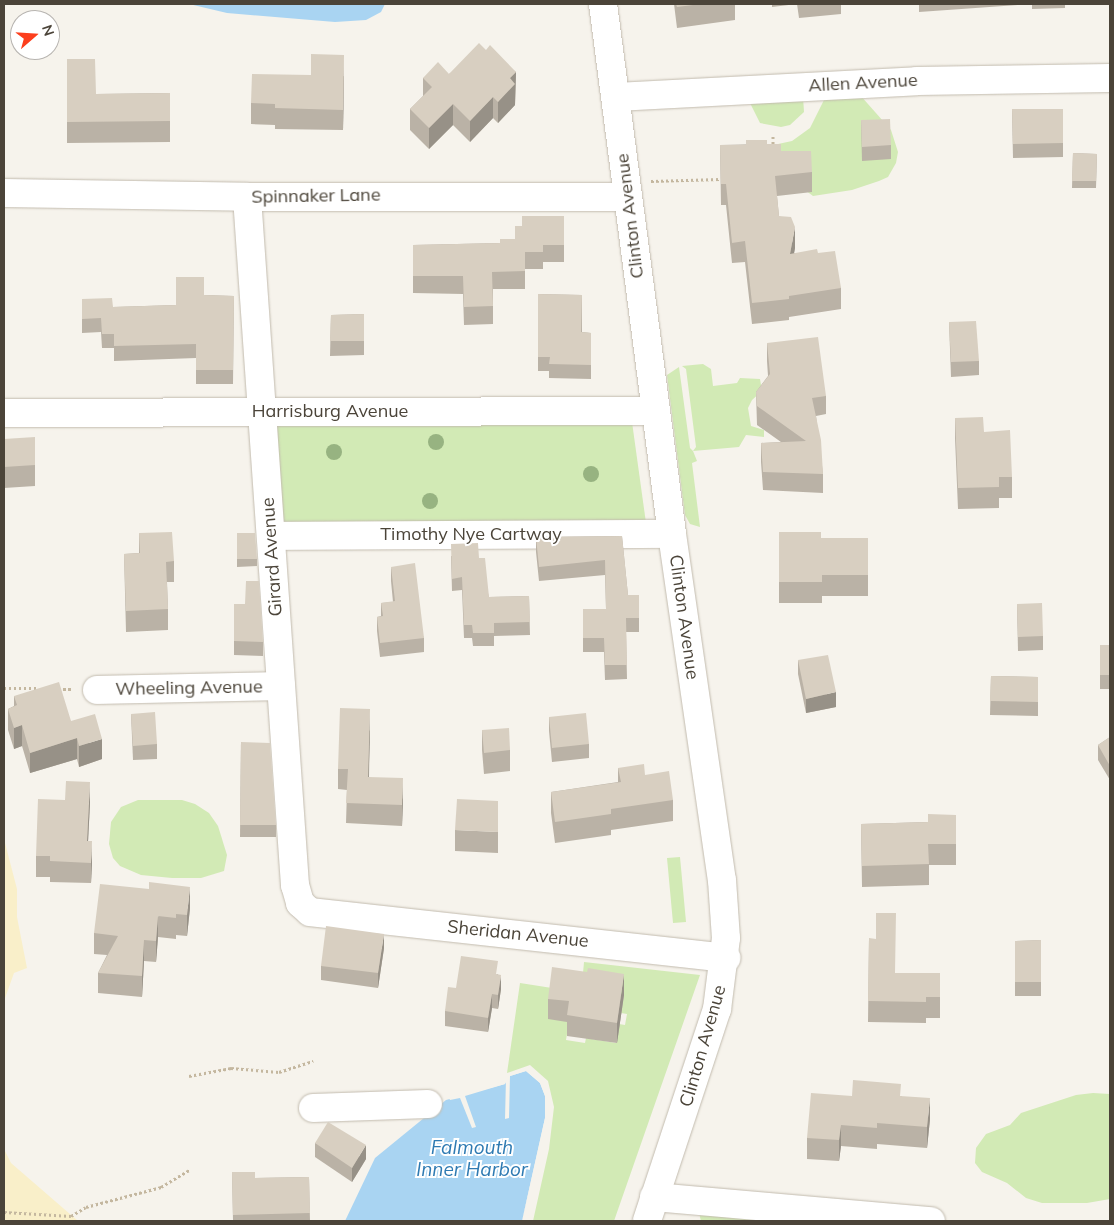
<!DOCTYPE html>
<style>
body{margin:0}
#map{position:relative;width:1114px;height:1225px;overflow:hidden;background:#f6f3ec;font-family:Mulish,sans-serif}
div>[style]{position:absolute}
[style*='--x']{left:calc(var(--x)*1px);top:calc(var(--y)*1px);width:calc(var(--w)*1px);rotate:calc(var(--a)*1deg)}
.green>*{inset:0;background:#d2eab5}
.sand>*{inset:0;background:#f9efc9}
.water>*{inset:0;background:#a9d4f2}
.pier>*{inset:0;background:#f6f3ec}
.path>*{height:3px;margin-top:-1.5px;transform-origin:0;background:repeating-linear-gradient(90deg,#c4b79f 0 2.5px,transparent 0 5px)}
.roads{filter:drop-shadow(0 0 1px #c2bbae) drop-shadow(0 0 1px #c2bbae)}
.minor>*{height:28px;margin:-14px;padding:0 14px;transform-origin:14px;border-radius:14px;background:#fff}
.trees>*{width:16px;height:16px;margin:-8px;border-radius:50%;background:#97b381}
.wall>*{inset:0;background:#bab2a6}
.shaded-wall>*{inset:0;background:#979187}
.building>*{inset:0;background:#d8cfc1}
span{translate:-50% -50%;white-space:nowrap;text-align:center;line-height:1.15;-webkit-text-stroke:4px #fff;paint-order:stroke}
.street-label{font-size:18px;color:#4b4439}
.water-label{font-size:19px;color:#2e7ab2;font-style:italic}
.frame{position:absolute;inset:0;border:5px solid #4b4439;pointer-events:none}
.north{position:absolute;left:10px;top:10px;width:50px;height:50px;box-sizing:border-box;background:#fff;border:1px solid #b7b4b0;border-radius:50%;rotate:71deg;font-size:14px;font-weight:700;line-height:20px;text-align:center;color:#4b4439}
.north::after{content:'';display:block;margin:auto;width:18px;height:22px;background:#fc3f1d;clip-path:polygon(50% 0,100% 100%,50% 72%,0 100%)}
</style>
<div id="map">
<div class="green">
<i style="clip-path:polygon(860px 95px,891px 130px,898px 152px,896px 163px,888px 177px,879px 181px,852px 190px,813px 196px,781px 172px,778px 144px,792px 141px,810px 128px,825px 98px)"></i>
<i style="clip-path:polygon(803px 97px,804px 112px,790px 125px,781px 127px,760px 123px,749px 101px)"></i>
<i style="clip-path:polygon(703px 364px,711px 369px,713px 386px,737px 383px,740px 378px,760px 379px,762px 391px,752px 400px,748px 408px,751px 426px,764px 430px,764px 437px,746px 435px,739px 447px,693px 451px,697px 461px,692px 463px,700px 527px,690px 524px,685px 515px,667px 375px,679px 367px,690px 448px,693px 451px,696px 447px,686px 369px,682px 366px)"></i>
<i style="clip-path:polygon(632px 422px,646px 523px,283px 528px,274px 424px)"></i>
<i style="clip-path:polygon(138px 800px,182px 800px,195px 804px,209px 813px,218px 826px,227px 855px,224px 871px,201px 878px,172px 878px,141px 875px,120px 866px,113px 858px,109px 844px,111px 822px,121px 807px)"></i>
<i style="clip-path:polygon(680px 857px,686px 922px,673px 923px,667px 858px)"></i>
<i style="clip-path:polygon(584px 962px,700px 975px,614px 1221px,533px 1221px,549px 1149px,554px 1107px,548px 1081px,530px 1065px,507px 1073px,520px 983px,552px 988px,569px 1022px,566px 1040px,585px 1043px,586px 1038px,616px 1043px,619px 1024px,625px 1025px,627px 1014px,621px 1013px,624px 995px,582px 984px)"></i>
<i style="clip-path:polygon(1093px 1093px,1110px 1094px,1110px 1199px,1087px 1203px,1042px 1203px,1026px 1198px,1007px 1183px,982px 1172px,975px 1163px,976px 1148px,986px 1134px,1010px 1125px,1021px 1113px,1076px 1095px)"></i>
<i style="clip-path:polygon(699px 1213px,815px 1221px,701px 1221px)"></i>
</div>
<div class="sand">
<i style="clip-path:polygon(4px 839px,17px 889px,17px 917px,27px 968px,14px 973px,4px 1001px)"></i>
<i style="clip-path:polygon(4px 1149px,11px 1163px,78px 1221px,4px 1221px)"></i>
</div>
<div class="water">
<i style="clip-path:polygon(189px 4px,385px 4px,381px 12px,366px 20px,335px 22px,227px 13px)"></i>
<i style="clip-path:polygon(526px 1071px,540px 1083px,545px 1096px,545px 1118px,522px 1221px,345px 1221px,375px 1158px,446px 1100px,505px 1084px,510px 1076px)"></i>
</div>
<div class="pier">
<i style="clip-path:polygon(527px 1068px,542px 1082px,547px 1096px,547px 1118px,522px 1221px,545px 1118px,545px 1096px,540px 1083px,526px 1071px,510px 1076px,509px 1118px,505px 1119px,506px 1078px,509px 1073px)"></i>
<i style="clip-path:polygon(504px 1081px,505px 1084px,465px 1096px,476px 1127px,472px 1128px,460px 1098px,450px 1100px,449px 1098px)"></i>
</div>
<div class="path">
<i style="--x:773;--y:136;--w:12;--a:90"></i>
<i style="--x:651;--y:181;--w:69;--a:-1.7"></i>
<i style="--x:4;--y:688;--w:35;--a:0"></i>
<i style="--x:58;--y:689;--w:14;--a:0"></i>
<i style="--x:189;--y:1076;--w:43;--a:-10.8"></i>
<i style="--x:231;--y:1068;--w:48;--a:4.8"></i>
<i style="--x:279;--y:1072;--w:36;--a:-18"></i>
<i style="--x:4;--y:1212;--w:67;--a:3.4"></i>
<i style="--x:71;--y:1216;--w:17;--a:-31"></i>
<i style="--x:86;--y:1207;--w:78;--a:-14.9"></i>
<i style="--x:161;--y:1187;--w:33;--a:-31"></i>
</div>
<div class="roads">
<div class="minor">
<i style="--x:603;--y:4;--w:534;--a:82.58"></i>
<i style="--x:672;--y:534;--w:350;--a:81.8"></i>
<i style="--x:722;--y:880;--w:58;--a:86.1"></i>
<i style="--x:726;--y:938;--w:72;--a:97.2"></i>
<i style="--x:717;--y:1009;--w:223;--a:108.3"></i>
<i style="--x:616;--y:97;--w:301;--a:-3"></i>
<i style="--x:917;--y:81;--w:193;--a:-0.9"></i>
<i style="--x:4;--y:193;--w:243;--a:0.9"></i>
<i style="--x:247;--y:197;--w:381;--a:0"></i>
<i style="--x:247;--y:197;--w:690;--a:86.01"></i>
<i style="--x:295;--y:885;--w:19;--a:74"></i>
<i style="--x:300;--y:903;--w:13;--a:42"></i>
<i style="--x:310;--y:912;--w:419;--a:6.3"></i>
<i style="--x:4;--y:413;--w:652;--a:-0.18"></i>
<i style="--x:271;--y:536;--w:401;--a:-0.3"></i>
<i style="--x:97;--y:690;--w:184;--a:-1.2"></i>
<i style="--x:313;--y:1108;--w:115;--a:-2"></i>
<i style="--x:654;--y:1197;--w:278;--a:5"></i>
</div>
</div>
<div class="trees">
<i style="left:436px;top:442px"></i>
<i style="left:334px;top:452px"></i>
<i style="left:591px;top:474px"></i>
<i style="left:430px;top:501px"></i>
</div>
<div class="wall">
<i style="clip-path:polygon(473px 4px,507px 4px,473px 5px)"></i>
<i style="clip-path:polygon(674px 4px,735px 4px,735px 20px,677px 28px)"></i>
<i style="clip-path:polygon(772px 4px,841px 4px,841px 14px,799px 18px,797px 4px,772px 7px)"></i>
<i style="clip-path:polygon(919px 4px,1065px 4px,1065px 8px,1032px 9px,1032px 4px,919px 12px)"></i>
<i style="clip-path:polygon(486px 50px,516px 72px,515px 105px,498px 123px,493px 118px,470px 142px,453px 125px,429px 149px,410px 130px,410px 109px,423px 96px,423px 78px,449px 74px)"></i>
<i style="clip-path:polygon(67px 59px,96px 94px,170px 93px,170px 142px,67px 143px)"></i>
<i style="clip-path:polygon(344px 76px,343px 130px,275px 129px,275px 125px,251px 124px,251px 103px)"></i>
<i style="clip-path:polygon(1012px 109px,1063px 109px,1063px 157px,1013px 158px)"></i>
<i style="clip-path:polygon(861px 120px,891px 145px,891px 159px,862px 161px)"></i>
<i style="clip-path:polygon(767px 144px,781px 151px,812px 172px,812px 192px,777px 196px,779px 216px,795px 248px,794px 253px,818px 253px,841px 288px,841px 309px,789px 317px,789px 320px,752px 324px,745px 262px,732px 263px,726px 205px,721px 205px,720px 145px)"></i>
<i style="clip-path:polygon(1073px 153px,1097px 154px,1096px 188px,1072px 188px)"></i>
<i style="clip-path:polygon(564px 216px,564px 262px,543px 262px,543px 269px,525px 269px,525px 289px,493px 289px,493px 324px,464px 325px,463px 294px,413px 293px,413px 245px,500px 243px,515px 239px,522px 226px)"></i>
<i style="clip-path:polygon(538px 294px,582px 295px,582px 332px,591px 333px,591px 379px,549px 378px,549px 371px,538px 371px)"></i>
<i style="clip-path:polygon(204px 295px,234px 296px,233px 384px,196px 384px,196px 358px,114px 361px,114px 348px,102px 348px,101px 332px,82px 333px,82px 299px,113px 307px,176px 305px)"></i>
<i style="clip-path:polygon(364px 314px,364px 355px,330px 356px,331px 315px)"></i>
<i style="clip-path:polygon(949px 322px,979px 361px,979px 375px,951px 377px)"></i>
<i style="clip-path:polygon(767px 343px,826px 396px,826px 414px,816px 416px,823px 474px,823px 493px,763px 490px,761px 462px,761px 443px,781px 442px,757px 425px,756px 392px,768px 376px,767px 361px)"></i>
<i style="clip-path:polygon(955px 418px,984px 432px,1012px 477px,1012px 498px,999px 498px,999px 508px,958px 509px,955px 438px)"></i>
<i style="clip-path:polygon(4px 439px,35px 465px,35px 486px,4px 488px)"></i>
<i style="clip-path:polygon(779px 532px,821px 538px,868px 538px,868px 596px,822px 596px,822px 603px,779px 603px)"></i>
<i style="clip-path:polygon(139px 533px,174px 561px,174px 582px,167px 582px,168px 609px,168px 630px,126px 632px,124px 554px,139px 553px)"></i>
<i style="clip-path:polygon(237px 533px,257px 559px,257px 566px,237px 567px)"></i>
<i style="clip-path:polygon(622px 536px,628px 595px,639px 595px,639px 632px,626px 632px,627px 679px,605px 680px,604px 652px,583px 652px,583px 609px,606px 609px,605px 575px,539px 581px,536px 552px,536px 537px)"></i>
<i style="clip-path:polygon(451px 556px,479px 558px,489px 597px,529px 596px,530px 635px,494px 636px,494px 646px,473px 646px,472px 638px,464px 638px,462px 590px,452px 591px)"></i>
<i style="clip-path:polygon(391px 567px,424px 638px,424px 652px,380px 657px,377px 631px,377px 617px,381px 616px,381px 603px,393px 602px,391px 581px)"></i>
<i style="clip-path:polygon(234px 604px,263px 642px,263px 656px,234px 655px)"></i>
<i style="clip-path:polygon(1017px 604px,1043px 636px,1043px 650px,1018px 651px)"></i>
<i style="clip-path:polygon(1100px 645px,1110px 645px,1110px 689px,1100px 689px)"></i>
<i style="clip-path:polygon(798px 660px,836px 707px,806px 713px,798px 674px)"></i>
<i style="clip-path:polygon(991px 676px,1038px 677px,1038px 716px,990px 715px)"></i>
<i style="clip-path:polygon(14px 696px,71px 721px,102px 759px,79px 767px,77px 759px,30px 773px,22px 746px,14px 749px,8px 730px,8px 709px,14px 706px)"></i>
<i style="clip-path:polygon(131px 714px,157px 744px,157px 759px,133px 760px)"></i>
<i style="clip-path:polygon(549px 717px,589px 744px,589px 758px,552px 762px,549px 731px)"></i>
<i style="clip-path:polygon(370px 730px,369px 777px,403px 799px,402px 826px,346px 823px,347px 790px,338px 789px,338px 769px)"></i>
<i style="clip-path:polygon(482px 730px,510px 750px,510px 771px,484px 774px,482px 750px)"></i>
<i style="clip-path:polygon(1110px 737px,1110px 780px,1098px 760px,1098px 745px)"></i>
<i style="clip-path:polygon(241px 742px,276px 825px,276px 837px,240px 837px)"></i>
<i style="clip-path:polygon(618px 768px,645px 775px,673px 800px,673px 821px,611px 830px,611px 835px,555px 843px,551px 813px,551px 792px,618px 782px)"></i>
<i style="clip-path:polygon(90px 803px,88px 841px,92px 862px,91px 883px,50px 882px,50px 877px,36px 877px,36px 856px)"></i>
<i style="clip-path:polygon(956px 815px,956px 865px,929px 865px,929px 885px,862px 887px,861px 824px,928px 822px)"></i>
<i style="clip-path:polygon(455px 830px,498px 832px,498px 853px,455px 851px)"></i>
<i style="clip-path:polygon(190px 908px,187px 936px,176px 935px,176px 939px,158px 937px,156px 962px,144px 961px,142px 997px,98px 993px,98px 973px,107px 955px,94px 954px,94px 933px)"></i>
<i style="clip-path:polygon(869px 938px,895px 973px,940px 994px,940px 1018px,926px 1018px,926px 1023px,868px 1022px)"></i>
<i style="clip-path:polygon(1041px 940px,1041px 996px,1015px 996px,1015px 941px)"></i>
<i style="clip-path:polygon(384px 948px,378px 988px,321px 980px,321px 966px)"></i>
<i style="clip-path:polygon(498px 974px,501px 989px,498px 1009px,492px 1008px,488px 1032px,445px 1026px,445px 1011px,456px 988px)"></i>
<i style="clip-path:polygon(624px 995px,617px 1043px,567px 1036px,567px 1022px,548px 1019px,548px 999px)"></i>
<i style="clip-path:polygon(852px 1096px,901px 1096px,930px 1119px,927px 1148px,877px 1144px,877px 1149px,841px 1146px,839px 1161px,807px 1159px,807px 1138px)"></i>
<i style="clip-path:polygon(315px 1143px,366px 1159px,352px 1182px,315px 1157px)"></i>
<i style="clip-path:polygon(232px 1172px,255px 1178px,309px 1177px,310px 1221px,233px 1221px)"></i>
</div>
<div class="shaded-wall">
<i style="clip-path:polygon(344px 55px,344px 76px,343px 130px,343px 110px)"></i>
<i style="clip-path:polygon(516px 72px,515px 105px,498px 123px,498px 102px,510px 78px)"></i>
<i style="clip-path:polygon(493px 97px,493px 118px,470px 142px,470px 121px)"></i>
<i style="clip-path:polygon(453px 104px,453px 125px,429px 149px,429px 128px)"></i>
<i style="clip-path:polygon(795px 227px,795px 248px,790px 275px,790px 254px)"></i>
<i style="clip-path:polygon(5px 466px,5px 487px,4px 488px,4px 467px)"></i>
<i style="clip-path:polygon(836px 692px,836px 707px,806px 713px,806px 699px)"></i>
<i style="clip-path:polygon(370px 709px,370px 730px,368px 798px,368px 777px)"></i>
<i style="clip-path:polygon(22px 725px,22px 746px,14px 749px,14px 728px)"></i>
<i style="clip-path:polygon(77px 738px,77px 759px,30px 773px,30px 753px)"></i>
<i style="clip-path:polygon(102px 739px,102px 759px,79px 767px,79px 746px)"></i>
<i style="clip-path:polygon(403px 778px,403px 799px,402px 826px,402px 805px)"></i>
<i style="clip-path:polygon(90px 782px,90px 803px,87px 862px,87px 841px)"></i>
<i style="clip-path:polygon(92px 841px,92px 862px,91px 883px,91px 863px)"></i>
<i style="clip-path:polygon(190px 887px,190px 908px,187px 936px,187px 915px)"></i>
<i style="clip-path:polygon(158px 916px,158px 937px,156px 962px,156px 941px)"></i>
<i style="clip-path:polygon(384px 934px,384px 948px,378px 988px,378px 973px)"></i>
<i style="clip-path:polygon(144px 940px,144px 961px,142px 997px,142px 976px)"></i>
<i style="clip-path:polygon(624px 974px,624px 995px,617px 1043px,617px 1023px)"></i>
<i style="clip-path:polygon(501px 975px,501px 989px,498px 1009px,498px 995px)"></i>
<i style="clip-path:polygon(492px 994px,492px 1008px,488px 1032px,488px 1018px)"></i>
<i style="clip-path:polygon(930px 1098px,930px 1119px,927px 1148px,927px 1127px)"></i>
<i style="clip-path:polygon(841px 1125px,841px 1146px,839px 1161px,839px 1140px)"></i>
<i style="clip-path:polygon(366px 1145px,366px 1159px,352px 1182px,352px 1168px)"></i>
</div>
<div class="building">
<i style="clip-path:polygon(676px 4px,701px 4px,677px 7px)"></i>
<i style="clip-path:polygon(479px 43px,486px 50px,490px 45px,516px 72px,510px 78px,515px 84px,498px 102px,493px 97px,470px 121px,453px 104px,429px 128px,410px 109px,432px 87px,423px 78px,438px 62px,449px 74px)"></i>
<i style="clip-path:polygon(311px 54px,344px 55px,343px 110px,275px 108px,275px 104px,251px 103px,252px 74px,311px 75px)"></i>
<i style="clip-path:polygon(67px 59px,95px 59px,96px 94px,170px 93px,170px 121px,67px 122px)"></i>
<i style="clip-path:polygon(1012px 109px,1063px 109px,1063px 143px,1013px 144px)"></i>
<i style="clip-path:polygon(890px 119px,891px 145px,862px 147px,861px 120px)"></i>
<i style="clip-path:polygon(746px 140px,767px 140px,767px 144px,781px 144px,781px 151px,811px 151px,812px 172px,775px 176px,779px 216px,791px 217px,795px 227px,790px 254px,817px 249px,818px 253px,835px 251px,841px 288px,789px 296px,789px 299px,752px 303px,745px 241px,732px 243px,726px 184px,721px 184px,720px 145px,746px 145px)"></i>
<i style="clip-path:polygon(1073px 153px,1097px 154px,1096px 181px,1072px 181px)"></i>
<i style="clip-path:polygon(522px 216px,564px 216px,564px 245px,543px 245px,543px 252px,525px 252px,525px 271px,492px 272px,493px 306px,464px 307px,463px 276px,413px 276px,413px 245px,500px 243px,500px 239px,515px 239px,515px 226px,522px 226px)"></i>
<i style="clip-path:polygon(176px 277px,204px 277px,204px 295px,234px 296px,233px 370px,196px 370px,196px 344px,114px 346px,114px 334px,102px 334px,101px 318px,82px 319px,82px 299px,112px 298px,113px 307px,176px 305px)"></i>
<i style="clip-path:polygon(538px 294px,582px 295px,581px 332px,591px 333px,591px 365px,549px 364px,550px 357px,538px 357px)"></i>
<i style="clip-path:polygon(364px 314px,364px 341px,330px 341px,331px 315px)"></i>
<i style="clip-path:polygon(976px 321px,979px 361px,951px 362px,949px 322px)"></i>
<i style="clip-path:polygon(818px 337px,826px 396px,812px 398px,821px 440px,823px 474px,763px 472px,761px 443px,806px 441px,757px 406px,756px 392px,770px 374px,767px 343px)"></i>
<i style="clip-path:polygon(983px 417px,984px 432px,1010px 430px,1012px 477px,999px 477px,999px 487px,958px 488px,955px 418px)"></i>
<i style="clip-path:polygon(35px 437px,35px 465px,4px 467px,4px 439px)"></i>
<i style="clip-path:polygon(172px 532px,174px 561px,166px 562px,168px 609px,126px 611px,124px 554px,140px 553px,139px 533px)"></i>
<i style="clip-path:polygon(779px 532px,821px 532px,821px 538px,868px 538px,868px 575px,822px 575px,822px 582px,779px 582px)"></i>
<i style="clip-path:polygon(237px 533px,255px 533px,257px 559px,237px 559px)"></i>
<i style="clip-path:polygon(622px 536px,628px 595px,639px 595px,639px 618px,626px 618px,627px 665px,605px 665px,604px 638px,583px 638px,583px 609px,606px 609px,605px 560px,539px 567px,536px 537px)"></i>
<i style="clip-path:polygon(478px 543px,479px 558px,485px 558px,489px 597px,529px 596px,530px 622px,494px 623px,494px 633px,473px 633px,472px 625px,464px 625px,462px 577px,452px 579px,451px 544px)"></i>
<i style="clip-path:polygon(415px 563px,424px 638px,380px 643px,377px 617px,383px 616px,381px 603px,395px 601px,391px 567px)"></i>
<i style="clip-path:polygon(246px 581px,259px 581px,263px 642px,234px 641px,234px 604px,245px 604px)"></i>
<i style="clip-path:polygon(1042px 603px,1043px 636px,1018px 637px,1017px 604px)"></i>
<i style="clip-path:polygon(1100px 645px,1110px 645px,1110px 675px,1100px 675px)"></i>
<i style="clip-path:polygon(828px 655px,836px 692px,806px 699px,798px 660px)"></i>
<i style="clip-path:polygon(991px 676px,1038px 677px,1038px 702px,990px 701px)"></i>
<i style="clip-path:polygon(59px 682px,71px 721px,95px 714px,102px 739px,79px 746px,77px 738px,30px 753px,22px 725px,14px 728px,8px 709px,17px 705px,14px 696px)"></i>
<i style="clip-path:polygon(340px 708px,370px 709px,368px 777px,403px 778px,402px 805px,346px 803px,348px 769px,338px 769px)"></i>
<i style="clip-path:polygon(155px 712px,157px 744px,133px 746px,131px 714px)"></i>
<i style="clip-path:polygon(586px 713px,589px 744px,552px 748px,549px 717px)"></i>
<i style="clip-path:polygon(509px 728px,510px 750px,484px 753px,482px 730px)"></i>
<i style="clip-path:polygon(1110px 737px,1110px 766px,1098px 745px)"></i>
<i style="clip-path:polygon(241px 742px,270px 743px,276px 825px,240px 825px)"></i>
<i style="clip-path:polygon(644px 764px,645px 775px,669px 771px,673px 800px,611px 809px,611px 814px,555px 822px,551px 792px,621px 782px,618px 768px)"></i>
<i style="clip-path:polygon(66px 781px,90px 782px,87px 841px,92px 841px,91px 863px,50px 861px,50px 856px,36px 856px,38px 799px,65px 800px)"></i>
<i style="clip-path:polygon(457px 799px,498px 801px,498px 832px,455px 830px)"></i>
<i style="clip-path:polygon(928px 814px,956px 815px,956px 844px,928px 844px,929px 864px,862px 866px,861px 824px,928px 822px)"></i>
<i style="clip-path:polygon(149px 882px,190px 887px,187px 915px,176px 914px,176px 918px,158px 916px,156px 941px,144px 940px,142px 976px,98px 973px,118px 936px,94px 933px,100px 884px,149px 889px)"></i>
<i style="clip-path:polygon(876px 913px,896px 913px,895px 973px,940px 973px,940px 997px,926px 997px,926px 1002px,868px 1001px,869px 938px,876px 939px)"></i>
<i style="clip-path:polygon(326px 926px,384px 934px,378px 973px,321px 966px)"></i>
<i style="clip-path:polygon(1041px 940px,1041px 982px,1015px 982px,1015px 941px)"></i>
<i style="clip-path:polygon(461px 956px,498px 961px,496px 974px,501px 975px,498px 995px,492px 994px,488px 1018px,445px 1011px,448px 987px,456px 988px)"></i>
<i style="clip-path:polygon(552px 967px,587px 972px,588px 968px,624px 974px,617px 1023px,567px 1015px,569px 1001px,548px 999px)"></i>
<i style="clip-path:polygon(853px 1080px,901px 1084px,900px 1096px,930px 1098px,927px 1127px,877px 1123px,877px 1128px,841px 1125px,839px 1140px,807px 1138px,811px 1093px,852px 1096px)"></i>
<i style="clip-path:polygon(328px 1122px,366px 1145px,352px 1168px,315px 1143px)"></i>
<i style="clip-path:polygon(232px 1172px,255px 1172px,255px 1178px,309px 1177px,310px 1213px,233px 1215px)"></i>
</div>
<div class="street-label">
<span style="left:863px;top:83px;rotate:-3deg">Allen Avenue</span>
<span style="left:316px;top:196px;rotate:-1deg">Spinnaker Lane</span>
<span style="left:630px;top:216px;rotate:-97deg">Clinton Avenue</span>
<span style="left:330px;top:411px">Harrisburg Avenue</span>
<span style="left:471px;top:534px">Timothy Nye Cartway</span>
<span style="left:272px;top:557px;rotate:-94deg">Girard Avenue</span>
<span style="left:684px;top:617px;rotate:82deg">Clinton Avenue</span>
<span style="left:189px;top:688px;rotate:-1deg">Wheeling Avenue</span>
<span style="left:518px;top:934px;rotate:6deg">Sheridan Avenue</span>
<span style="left:703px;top:1046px;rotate:-74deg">Clinton Avenue</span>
</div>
<div class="water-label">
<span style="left:472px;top:1159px">Falmouth<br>Inner Harbor</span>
</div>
<div class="frame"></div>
<div class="north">N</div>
</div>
